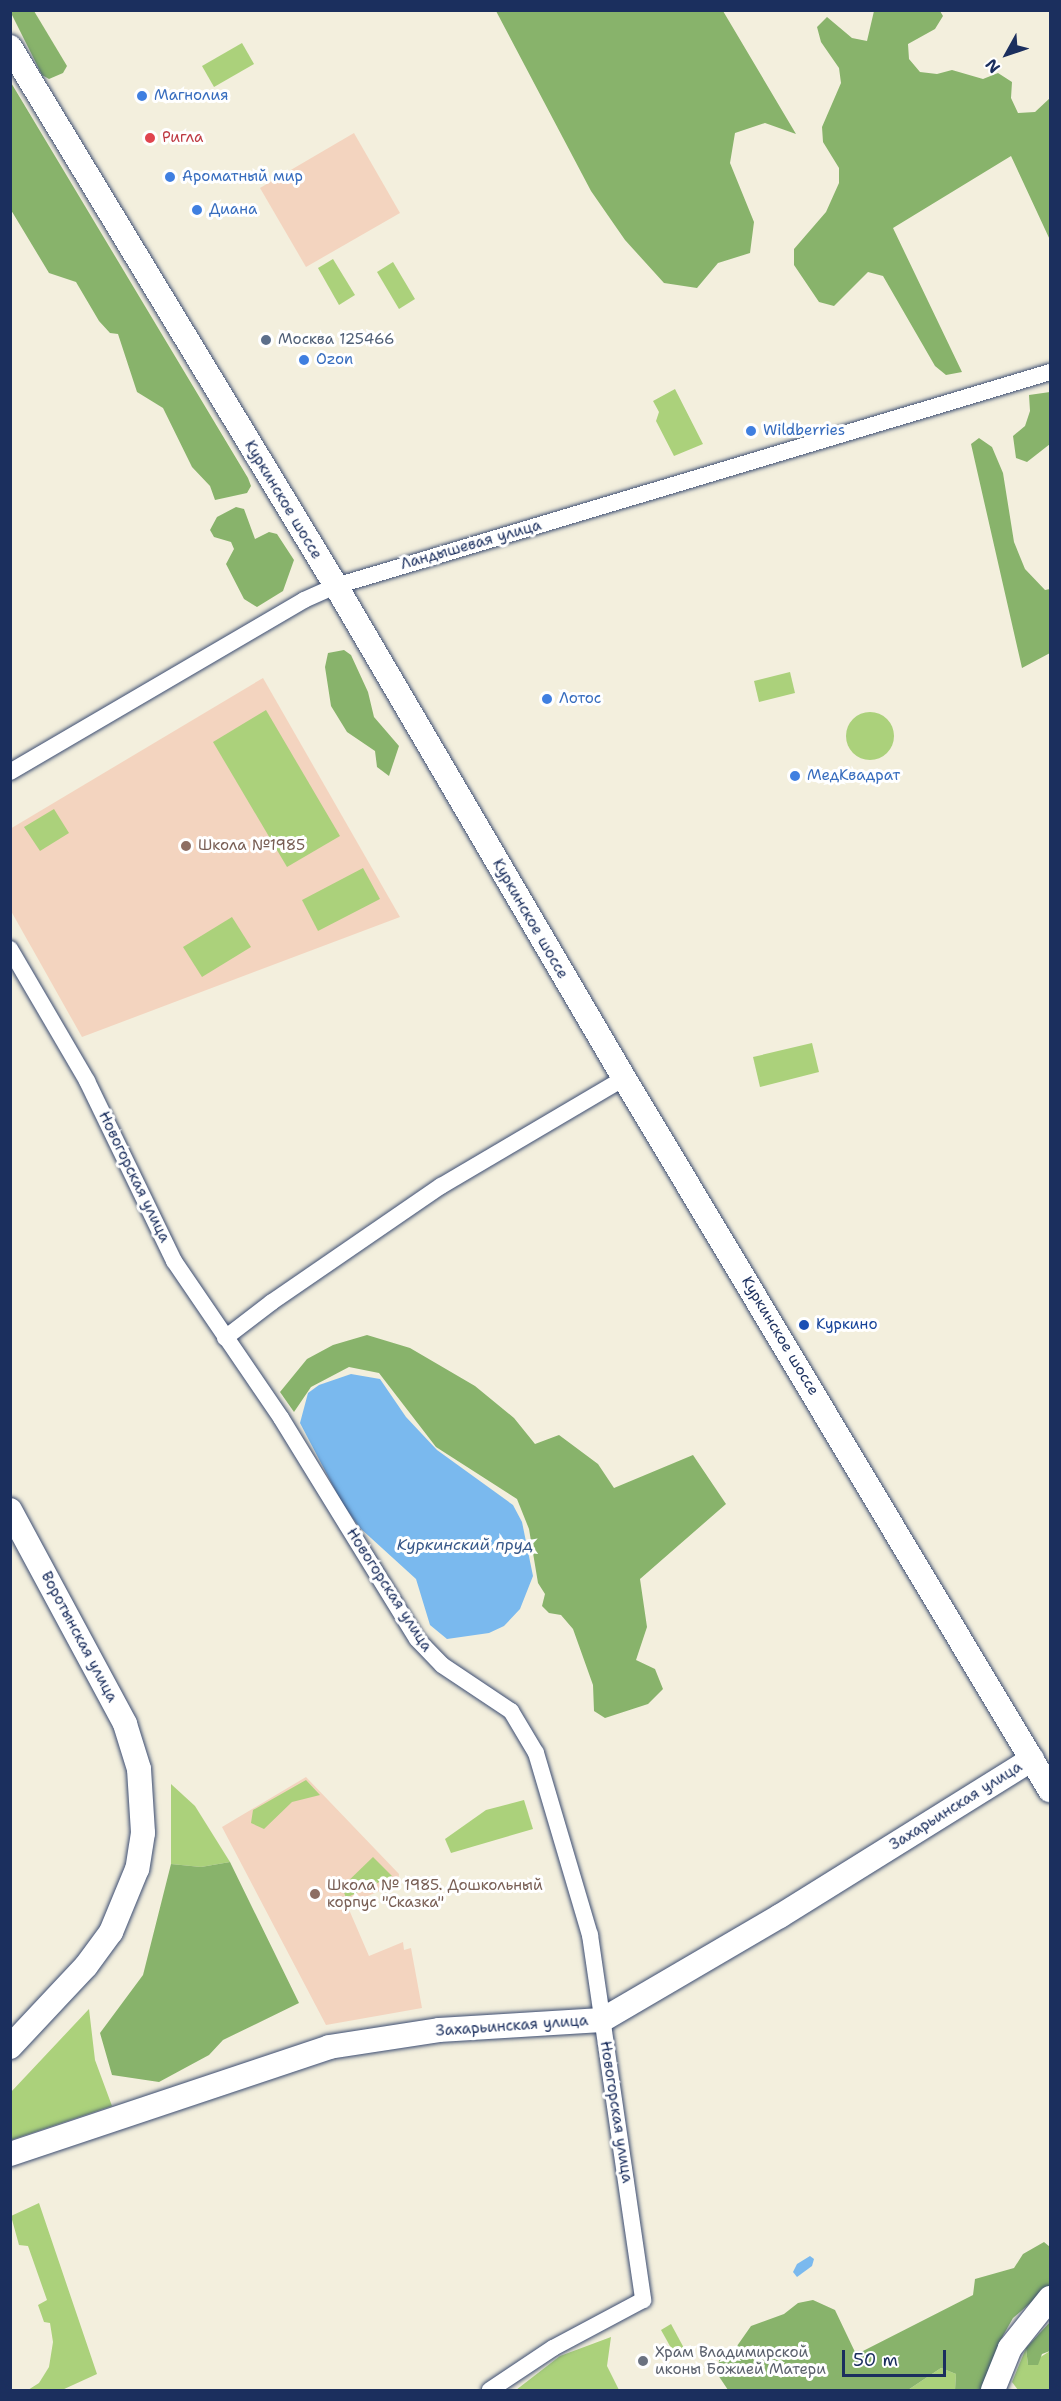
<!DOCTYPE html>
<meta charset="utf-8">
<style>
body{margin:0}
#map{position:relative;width:1061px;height:2401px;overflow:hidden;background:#f3efdd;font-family:"Shantell Sans",sans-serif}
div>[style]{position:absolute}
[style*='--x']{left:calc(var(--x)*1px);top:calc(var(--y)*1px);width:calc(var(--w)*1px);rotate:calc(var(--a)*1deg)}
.built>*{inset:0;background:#f3d4bf}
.green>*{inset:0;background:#abd17b}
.round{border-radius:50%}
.forest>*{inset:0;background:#88b36b}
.water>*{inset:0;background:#7ab9ee}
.roads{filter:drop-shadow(0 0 2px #3b4c71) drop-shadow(0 0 2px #3b4c71)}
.street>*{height:16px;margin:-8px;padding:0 8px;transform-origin:8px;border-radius:8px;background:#fff}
.secondary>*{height:24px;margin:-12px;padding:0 12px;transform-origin:12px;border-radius:12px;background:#fff}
.dots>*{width:16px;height:16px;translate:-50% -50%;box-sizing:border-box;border:3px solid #fff;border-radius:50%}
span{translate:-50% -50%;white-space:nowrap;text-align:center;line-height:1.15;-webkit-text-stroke:6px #fff;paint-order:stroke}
.shop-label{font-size:15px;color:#366cbe}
.left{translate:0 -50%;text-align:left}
.health-label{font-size:15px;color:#be3a42}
.service-label{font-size:15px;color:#4e5e75}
.street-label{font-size:15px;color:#1b2f5e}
.education-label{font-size:15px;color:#785e54}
.transit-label{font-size:15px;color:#164399}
.worship-label{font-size:15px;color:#5b616d}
.water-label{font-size:16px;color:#385889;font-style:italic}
.frame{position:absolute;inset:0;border:12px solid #1b2f5e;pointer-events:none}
.north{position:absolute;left:977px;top:24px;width:60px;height:60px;-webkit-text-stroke:4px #fff;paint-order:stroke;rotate:230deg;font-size:16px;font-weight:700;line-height:24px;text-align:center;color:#1b2f5e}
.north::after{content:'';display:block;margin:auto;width:21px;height:27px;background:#1b2f5e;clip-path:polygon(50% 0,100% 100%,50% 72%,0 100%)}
.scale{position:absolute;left:842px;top:2350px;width:104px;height:27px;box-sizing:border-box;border:3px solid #1b2f5e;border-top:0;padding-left:8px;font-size:18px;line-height:21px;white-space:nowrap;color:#1b2f5e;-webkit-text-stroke:4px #fff;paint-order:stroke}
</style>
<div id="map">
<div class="built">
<i style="clip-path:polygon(354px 133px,400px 213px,306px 267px,260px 188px)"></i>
<i style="clip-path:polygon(263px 678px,400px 917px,82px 1037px,11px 911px,10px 829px)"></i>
<i style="clip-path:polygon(306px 1777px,399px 1874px,398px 1883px,347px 1905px,369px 1956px,403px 1942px,404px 1950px,411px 1948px,422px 2008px,326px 2025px,222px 1827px)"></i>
</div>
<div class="green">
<i style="clip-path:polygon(242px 43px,254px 64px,214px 87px,202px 66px)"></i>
<i style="clip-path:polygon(333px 259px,355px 295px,339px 305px,318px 268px)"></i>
<i style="clip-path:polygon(393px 262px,415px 299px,399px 309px,377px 272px)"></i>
<i style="clip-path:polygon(675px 389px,703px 444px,674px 456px,656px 421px,659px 412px,653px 401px)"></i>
<i style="clip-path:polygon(790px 672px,795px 693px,759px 702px,754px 681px)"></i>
<i style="clip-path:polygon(266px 710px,340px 836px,287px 867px,213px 742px)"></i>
<i class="round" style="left:846px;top:712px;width:48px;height:48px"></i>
<i style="clip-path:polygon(54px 809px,69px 833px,40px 851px,24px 827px)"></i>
<i style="clip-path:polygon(363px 868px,380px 899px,318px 931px,302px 900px)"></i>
<i style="clip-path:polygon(232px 917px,251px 947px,202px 977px,183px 947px)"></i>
<i style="clip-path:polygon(812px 1043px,819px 1072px,760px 1087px,753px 1057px)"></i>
<i style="clip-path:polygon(306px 1780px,320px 1795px,292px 1802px,264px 1829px,251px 1823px,253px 1810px)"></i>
<i style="clip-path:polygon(171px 1784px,195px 1806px,230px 1862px,201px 1867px,171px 1864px)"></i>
<i style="clip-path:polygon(524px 1800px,533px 1829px,451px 1853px,445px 1839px,486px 1810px)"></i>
<i style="clip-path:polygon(373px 1857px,392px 1876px,346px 1898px,342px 1887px)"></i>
<i style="clip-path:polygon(89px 2009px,95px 2060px,112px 2106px,11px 2140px,11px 2092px)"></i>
<i style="clip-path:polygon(39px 2203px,97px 2374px,62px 2390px,28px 2390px,39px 2383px,49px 2367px,53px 2342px,50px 2323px,44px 2322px,38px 2305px,47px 2300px,28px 2246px,19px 2245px,11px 2216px)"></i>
<i style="clip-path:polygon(671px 2324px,685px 2350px,675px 2355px,661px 2330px)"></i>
<i style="clip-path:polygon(611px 2337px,607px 2366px,619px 2390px,516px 2390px,560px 2356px)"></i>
<i style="clip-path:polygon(1026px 2348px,1028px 2365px,1050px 2351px,1050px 2390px,1018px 2390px,1012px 2382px)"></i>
<i style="clip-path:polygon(941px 2368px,956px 2374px,955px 2390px,908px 2390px)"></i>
</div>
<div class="forest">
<i style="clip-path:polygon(10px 11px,34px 11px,67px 66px,63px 73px,49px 79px,42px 75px)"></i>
<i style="clip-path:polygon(496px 11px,723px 11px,796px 134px,765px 123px,735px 133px,730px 163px,754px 222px,750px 253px,718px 263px,697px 288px,664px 283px,625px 240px,591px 191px)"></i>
<i style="clip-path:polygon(874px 11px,940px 11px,943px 16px,935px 29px,908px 44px,909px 59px,920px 72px,937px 74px,952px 70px,983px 79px,998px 73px,1012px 82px,1011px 98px,1018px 113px,1035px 112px,1050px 98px,1050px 240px,1011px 156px,893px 228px,962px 372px,946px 375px,935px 366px,883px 276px,868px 272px,834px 306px,819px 302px,794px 265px,794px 249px,826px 212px,839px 183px,839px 168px,823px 142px,822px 127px,841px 83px,839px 68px,821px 42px,817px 27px,827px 17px,852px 38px,867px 41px)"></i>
<i style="clip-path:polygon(10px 81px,248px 478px,251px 486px,247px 493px,215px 500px,210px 486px,192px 467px,163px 408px,137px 392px,118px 334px,110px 333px,99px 321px,76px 282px,49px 273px,11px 210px)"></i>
<i style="clip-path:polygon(1050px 392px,1050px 444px,1027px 462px,1016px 458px,1013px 436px,1025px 426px,1030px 411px,1029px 395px)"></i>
<i style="clip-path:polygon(979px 438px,992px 447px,1003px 473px,1014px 542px,1025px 569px,1045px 590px,1050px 589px,1050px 653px,1022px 668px,971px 444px)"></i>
<i style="clip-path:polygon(236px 507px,244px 509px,255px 539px,269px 532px,277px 534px,294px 560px,283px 591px,257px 607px,244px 599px,226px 564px,234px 549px,231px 542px,214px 537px,210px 530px,217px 517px)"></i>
<i style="clip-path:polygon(344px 650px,351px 655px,368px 692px,374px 717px,399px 746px,389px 776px,377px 767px,375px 751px,347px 732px,331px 706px,325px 667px,328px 653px)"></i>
<i style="clip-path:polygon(367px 1335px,410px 1348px,475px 1386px,514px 1418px,535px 1444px,559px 1435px,598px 1464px,614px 1488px,693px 1455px,726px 1504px,640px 1579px,647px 1627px,636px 1660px,655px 1669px,663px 1689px,648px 1704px,605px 1718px,594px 1711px,593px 1685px,573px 1629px,561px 1615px,549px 1613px,542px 1606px,545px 1594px,538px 1583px,529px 1529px,517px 1499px,436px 1447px,379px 1373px,349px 1367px,311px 1387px,294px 1412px,280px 1392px,307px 1359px,333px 1345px)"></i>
<i style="clip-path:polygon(230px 1862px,299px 2003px,223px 2040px,209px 2055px,159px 2082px,112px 2075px,100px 2033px,143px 1975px,171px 1864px,201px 1867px)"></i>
<i style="clip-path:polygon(1044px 2242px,1050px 2247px,1050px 2286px,1013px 2318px,1000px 2341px,983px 2390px,955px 2390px,956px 2374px,941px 2368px,908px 2390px,728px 2390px,718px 2375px,719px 2360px,737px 2346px,751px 2326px,784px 2314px,798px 2303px,813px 2300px,835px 2310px,855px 2352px,863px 2351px,973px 2295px,975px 2279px,1014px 2268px,1023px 2254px)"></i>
<i style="clip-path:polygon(1050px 2322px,1050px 2351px,1042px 2354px,1038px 2365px,1028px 2365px,1026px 2348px)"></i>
</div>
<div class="water">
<i style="clip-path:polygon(351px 1374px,380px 1379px,406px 1417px,437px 1450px,513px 1505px,522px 1522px,533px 1576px,520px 1609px,504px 1626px,489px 1633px,447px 1639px,430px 1625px,416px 1579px,360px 1528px,342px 1503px,300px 1423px,308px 1393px,319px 1385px)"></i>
<i style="clip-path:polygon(810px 2256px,814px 2259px,812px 2266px,797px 2277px,793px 2272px,797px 2264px)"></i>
</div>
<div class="roads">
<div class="street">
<i style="--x:10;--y:772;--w:341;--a:-30.3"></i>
<i style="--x:304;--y:600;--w:35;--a:-24"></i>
<i style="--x:336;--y:586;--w:745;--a:-16.68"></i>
<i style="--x:10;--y:949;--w:153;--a:59.7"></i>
<i style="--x:87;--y:1081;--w:200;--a:64.2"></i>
<i style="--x:174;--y:1261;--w:190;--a:55.7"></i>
<i style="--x:281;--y:1418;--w:259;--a:58.4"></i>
<i style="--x:417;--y:1639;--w:36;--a:46"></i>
<i style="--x:442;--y:1665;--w:83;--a:33.7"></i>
<i style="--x:511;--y:1711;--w:49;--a:59.2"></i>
<i style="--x:536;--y:1753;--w:190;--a:73.5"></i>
<i style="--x:590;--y:1935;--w:369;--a:81.7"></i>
<i style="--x:643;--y:2300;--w:102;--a:151.9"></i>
<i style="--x:553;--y:2348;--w:76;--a:146.3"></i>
<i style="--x:225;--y:1338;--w:59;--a:-37.5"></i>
<i style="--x:272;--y:1302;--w:205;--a:-34.5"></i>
<i style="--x:441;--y:1186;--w:212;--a:-30.5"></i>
</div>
<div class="secondary">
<i style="--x:10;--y:47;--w:630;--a:58.83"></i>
<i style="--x:336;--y:586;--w:570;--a:59.66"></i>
<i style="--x:624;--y:1078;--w:830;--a:59.11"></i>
<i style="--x:10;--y:1510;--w:243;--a:61.7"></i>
<i style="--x:125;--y:1724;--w:47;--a:72.7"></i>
<i style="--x:139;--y:1769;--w:64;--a:86.4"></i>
<i style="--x:143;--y:1833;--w:36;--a:99"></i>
<i style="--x:137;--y:1869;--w:68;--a:112.4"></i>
<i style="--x:111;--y:1932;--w:42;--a:126.3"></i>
<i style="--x:86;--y:1966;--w:111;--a:133.2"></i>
<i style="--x:10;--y:2154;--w:336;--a:-18.5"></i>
<i style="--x:329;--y:2047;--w:111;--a:-8.8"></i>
<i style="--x:439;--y:2030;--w:163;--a:-3.5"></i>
<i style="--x:602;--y:2020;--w:206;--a:-30.3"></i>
<i style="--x:780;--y:1916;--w:297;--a:-31.9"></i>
<i style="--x:993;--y:2390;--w:45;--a:-68"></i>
<i style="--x:1010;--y:2348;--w:64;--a:-51.3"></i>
</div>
</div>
<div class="dots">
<i style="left:142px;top:96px;background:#3f7fe0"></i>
<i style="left:150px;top:138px;background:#e0444e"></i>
<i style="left:170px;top:177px;background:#3f7fe0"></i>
<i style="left:197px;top:210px;background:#3f7fe0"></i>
<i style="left:266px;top:340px;background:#5c6f8a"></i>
<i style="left:304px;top:360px;background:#3f7fe0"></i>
<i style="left:751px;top:431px;background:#3f7fe0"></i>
<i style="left:547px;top:699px;background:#3f7fe0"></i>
<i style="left:795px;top:776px;background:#3f7fe0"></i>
<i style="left:186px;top:846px;background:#8d6e63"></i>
<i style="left:804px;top:1325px;background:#1a4fb4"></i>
<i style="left:315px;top:1894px;background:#8d6e63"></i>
<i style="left:643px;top:2361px;background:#6b7280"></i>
</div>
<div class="shop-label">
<span class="left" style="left:154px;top:96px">Магнолия</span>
<span class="left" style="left:182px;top:177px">Ароматный мир</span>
<span class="left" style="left:209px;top:210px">Диана</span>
<span class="left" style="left:316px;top:360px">Ozon</span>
<span class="left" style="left:763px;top:431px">Wildberries</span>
<span class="left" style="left:559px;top:699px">Лотос</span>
<span class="left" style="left:807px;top:776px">МедКвадрат</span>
</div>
<div class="health-label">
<span class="left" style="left:162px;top:138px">Ригла</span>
</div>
<div class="service-label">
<span class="left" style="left:278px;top:340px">Москва 125466</span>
</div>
<div class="street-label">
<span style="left:283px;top:500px;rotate:59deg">Куркинское шоссе</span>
<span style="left:471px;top:545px;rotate:-16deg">Ландышевая улица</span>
<span style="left:530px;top:919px;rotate:60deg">Куркинское шоссе</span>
<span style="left:134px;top:1177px;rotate:64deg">Новогорская улица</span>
<span style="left:780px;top:1336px;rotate:59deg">Куркинское шоссе</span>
<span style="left:389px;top:1590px;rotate:57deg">Новогорская улица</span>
<span style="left:79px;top:1637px;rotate:62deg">Воротынская улица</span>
<span style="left:956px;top:1806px;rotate:-32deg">Захарьинская улица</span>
<span style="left:512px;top:2026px;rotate:-4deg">Захарьинская улица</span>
<span style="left:616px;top:2112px;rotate:81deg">Новогорская улица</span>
</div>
<div class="education-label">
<span class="left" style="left:198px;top:846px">Школа №1985</span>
<span class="left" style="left:327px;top:1894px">Школа № 1985. Дошкольный<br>корпус "Сказка"</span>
</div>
<div class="transit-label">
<span class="left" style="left:816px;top:1325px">Куркино</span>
</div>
<div class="worship-label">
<span class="left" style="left:655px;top:2361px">Храм Владимирской<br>иконы Божией Матери</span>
</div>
<div class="water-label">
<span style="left:465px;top:1545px">Куркинский пруд</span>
</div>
<div class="frame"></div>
<div class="north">N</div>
<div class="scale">50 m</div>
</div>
